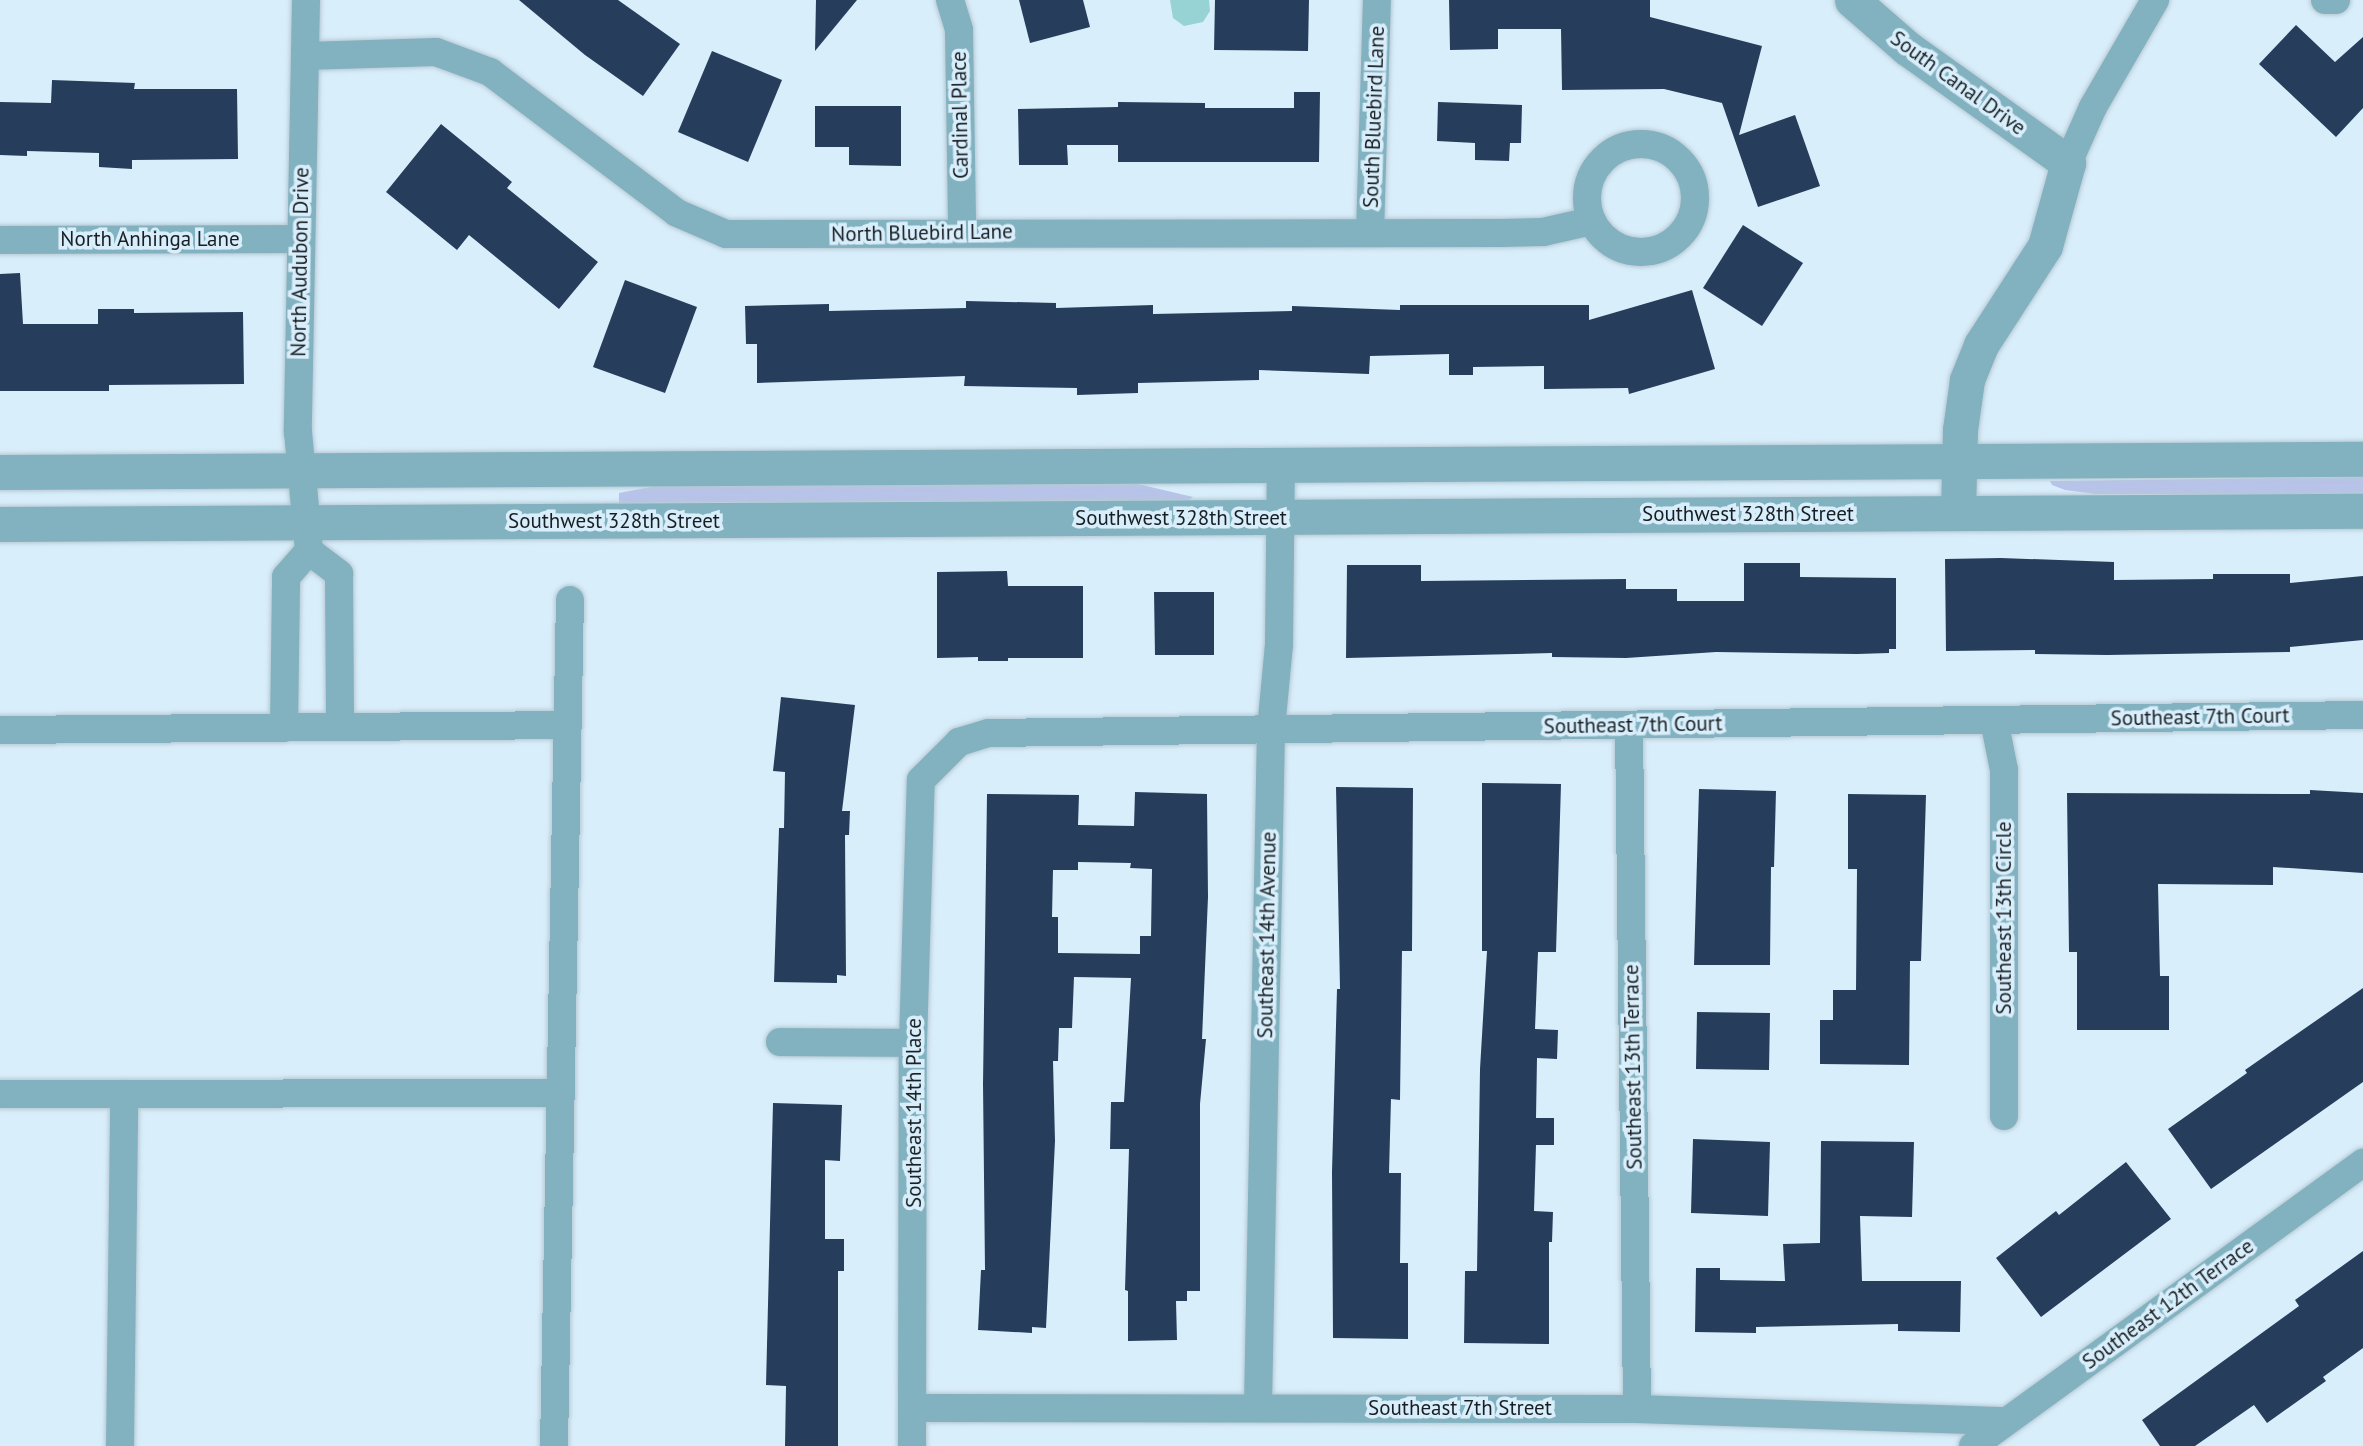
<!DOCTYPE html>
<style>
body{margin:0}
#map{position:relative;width:2363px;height:1446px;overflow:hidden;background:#d9eefb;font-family:"PT Sans",sans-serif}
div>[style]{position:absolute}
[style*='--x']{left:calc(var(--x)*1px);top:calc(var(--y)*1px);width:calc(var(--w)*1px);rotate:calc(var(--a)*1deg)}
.green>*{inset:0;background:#b8c3e9}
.water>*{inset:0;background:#97d2d4}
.building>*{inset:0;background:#263e5c}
.roads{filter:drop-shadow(0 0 2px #b6c9d4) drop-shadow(0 0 2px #b6c9d4)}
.minor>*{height:28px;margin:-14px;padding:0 14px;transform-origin:14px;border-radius:14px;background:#82b1bf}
.minor>.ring{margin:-14px;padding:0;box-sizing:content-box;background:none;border:28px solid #82b1bf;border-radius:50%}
.tertiary>*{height:35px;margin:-17.5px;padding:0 17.5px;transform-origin:17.5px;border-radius:17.5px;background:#82b1bf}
span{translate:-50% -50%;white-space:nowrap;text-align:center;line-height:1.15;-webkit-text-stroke:7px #d9eefb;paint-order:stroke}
.street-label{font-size:21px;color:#181f24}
</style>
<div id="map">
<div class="green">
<i style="clip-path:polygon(2363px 477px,2363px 494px,2095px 494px,2065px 490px,2052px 485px,2050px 481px)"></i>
<i style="clip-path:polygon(1138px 484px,1193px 497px,1189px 500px,619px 503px,619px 493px,656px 486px)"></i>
</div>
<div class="water">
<i style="clip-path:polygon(1170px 0,1209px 0,1210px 11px,1203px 22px,1184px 26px,1173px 18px)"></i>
</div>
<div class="building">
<i style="clip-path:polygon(519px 0,618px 0,680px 44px,643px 96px,585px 55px)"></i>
<i style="clip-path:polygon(816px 0,857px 0,815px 51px)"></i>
<i style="clip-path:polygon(1019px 0,1083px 0,1090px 27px,1030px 43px)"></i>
<i style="clip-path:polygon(1215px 0,1309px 0,1308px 51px,1214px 50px)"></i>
<i style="clip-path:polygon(1449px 0,1650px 0,1650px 17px,1762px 46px,1739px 135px,1795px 115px,1820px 186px,1758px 207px,1722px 103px,1664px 89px,1562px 90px,1561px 29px,1498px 29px,1498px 49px,1450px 50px)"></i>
<i style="clip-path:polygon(2296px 25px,2335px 62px,2363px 37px,2363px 108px,2336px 137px,2259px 64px)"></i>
<i style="clip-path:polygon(712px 51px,782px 80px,748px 162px,678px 132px)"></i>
<i style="clip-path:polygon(52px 80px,135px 83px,134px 89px,237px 89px,238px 159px,132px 160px,132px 169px,99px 167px,99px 153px,27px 151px,27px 156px,0 155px,0 102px,51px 103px)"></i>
<i style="clip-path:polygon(1294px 92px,1320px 92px,1319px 162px,1118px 162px,1118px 145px,1067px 145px,1068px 165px,1019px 165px,1018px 109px,1118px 107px,1118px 102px,1205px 103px,1205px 108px,1294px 108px)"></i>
<i style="clip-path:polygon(1438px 102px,1522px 105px,1521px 143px,1510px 143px,1509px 161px,1475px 160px,1475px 143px,1437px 141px)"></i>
<i style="clip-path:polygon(815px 106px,901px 106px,901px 166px,849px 165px,849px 147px,815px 147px)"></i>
<i style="clip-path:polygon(441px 124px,512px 182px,507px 188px,598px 262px,559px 309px,469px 235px,457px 250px,386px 192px)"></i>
<i style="clip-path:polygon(1743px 225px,1803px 263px,1762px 326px,1703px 288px)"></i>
<i style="clip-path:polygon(20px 273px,23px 324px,98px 324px,98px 309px,134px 309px,134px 313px,243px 312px,244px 384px,109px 385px,109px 391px,0 391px,0 274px)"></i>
<i style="clip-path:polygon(625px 280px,697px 307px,665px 393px,593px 367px)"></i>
<i style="clip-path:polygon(1692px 290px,1715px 369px,1629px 394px,1628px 388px,1544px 389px,1544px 366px,1473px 367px,1473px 375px,1449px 375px,1449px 354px,1370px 356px,1369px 374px,1259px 370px,1259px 380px,1138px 383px,1138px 393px,1077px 395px,1077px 388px,964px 386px,965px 376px,757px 383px,757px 344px,746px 344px,745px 306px,829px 304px,829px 311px,966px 308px,966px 301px,1056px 303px,1056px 308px,1153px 305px,1153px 314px,1292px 311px,1292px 306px,1400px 310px,1400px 305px,1589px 305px,1589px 320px)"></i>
<i style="clip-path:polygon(2001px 558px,2114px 562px,2114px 580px,2213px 579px,2213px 574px,2290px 574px,2290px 583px,2363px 576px,2363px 640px,2290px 647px,2290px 652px,2107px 655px,2035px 654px,2035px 650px,1946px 651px,1945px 559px)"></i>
<i style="clip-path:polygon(1744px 563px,1800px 563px,1800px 577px,1896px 578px,1896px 649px,1889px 649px,1889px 653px,1857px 654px,1716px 652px,1626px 658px,1552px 657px,1552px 653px,1346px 658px,1347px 565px,1421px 565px,1421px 581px,1626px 579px,1626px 589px,1677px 589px,1677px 601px,1744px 601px)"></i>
<i style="clip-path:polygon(1007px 571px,1008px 586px,1083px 586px,1083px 658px,1008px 658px,1008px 661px,978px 661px,978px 657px,937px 658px,937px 572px)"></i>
<i style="clip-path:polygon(1154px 592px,1214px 592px,1214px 655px,1155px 655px)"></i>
<i style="clip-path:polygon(781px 697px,855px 705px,842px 811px,850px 811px,849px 835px,845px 835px,846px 976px,837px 975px,837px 983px,774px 982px,779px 828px,784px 828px,785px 772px,773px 771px)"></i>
<i style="clip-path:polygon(1482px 783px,1561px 784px,1556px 952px,1538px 952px,1535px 1029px,1558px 1030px,1557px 1059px,1537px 1058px,1536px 1118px,1554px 1118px,1554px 1145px,1536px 1145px,1534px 1211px,1553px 1212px,1552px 1242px,1549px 1242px,1549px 1344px,1464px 1343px,1465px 1271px,1477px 1271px,1480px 1069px,1487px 951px,1482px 951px)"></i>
<i style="clip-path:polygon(1336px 787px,1413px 788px,1412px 951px,1402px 951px,1400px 1100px,1391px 1099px,1389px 1173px,1401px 1173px,1400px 1263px,1408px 1263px,1408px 1339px,1333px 1338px,1332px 1172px,1337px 989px,1340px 989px)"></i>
<i style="clip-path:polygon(1699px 789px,1776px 791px,1774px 867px,1771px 867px,1770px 965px,1694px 965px)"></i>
<i style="clip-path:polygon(2310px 790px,2363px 793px,2363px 873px,2273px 867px,2273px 885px,2158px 884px,2160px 976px,2169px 976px,2169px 1030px,2077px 1030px,2077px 952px,2069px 952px,2067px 793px,2310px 794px)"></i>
<i style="clip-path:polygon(evenodd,1135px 792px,1207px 794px,1208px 897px,1202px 1039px,1206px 1039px,1200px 1104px,1200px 1291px,1187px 1291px,1187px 1301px,1176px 1301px,1177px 1340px,1128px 1341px,1128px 1291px,1125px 1290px,1129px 1149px,1110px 1149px,1111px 1102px,1124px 1102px,1131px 978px,1074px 977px,1072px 1028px,1059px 1028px,1058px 1061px,1053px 1061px,1055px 1141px,1046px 1328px,1032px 1327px,1032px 1333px,978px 1330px,981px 1270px,985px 1270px,983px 1084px,987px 794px,1079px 795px,1078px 825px,1134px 826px,1135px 792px,1078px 862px,1131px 863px,1130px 868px,1152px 869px,1151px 936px,1140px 936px,1140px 954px,1058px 953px,1058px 917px,1052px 917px,1053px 870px,1078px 870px,1078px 862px)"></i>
<i style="clip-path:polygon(1848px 794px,1926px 795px,1921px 961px,1910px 961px,1909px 1065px,1820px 1064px,1820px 1020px,1833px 1020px,1833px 990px,1856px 990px,1857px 869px,1848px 869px)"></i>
<i style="clip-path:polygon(2363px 988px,2363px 1082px,2211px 1189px,2168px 1129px,2247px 1073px,2245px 1070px)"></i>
<i style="clip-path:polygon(1697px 1012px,1770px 1013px,1769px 1070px,1696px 1069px)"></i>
<i style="clip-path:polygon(773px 1103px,842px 1105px,840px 1161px,825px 1160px,825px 1239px,844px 1239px,844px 1271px,838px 1271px,838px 1446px,785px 1446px,786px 1386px,766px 1385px)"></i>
<i style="clip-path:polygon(1693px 1139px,1770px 1142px,1768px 1216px,1691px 1213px)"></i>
<i style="clip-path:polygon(1821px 1141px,1914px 1142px,1912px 1217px,1860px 1216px,1862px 1281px,1961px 1281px,1960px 1332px,1898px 1331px,1898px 1324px,1756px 1327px,1756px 1333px,1695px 1332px,1696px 1268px,1720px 1268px,1720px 1280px,1785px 1281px,1783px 1244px,1820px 1243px)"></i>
<i style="clip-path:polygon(2126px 1162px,2171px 1219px,2041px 1317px,1996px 1258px,2056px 1211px,2059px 1215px)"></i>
<i style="clip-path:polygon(2363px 1251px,2363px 1348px,2323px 1377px,2326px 1381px,2267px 1423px,2254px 1405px,2195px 1446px,2160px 1446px,2142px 1420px,2299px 1306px,2295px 1300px)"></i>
</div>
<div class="roads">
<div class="minor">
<i style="--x:306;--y:0;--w:432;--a:91.1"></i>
<i style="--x:298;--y:432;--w:120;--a:84.7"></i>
<i style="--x:309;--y:551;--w:38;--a:37"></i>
<i style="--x:339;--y:574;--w:153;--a:89.6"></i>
<i style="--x:950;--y:0;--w:31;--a:73"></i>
<i style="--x:959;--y:30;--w:201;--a:89.1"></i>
<i style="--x:2325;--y:0;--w:11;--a:0"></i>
<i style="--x:305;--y:56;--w:131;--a:-1.7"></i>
<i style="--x:436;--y:52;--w:58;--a:20.3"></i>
<i style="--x:490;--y:72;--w:234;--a:37"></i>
<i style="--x:677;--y:213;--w:53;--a:23.2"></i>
<i style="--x:726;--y:234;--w:775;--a:-0.07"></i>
<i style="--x:1501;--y:233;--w:42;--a:-1.4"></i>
<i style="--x:1543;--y:232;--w:50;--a:-12.7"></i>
<i class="ring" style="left:1587px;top:144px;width:80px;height:80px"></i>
<i style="--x:2068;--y:163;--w:61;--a:-65.9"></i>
<i style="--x:2093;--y:107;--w:124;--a:-59.9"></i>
<i style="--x:1370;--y:233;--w:233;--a:-88.3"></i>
<i style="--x:0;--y:240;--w:300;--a:-0.2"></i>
<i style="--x:1994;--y:720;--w:51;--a:78.7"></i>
<i style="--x:2004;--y:770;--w:346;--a:90"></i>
<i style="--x:1629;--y:725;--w:684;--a:89.33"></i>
<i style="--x:284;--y:728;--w:151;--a:-89.2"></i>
<i style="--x:286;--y:577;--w:35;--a:-49"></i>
<i style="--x:0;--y:730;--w:568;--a:-0.5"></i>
<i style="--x:780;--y:1042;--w:133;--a:0.4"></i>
<i style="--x:0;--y:1094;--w:561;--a:-0.1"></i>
<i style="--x:1258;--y:1406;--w:677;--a:-88.9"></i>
<i style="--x:1271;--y:729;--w:84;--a:-84.6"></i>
<i style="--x:1279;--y:645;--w:180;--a:-89.4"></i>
<i style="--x:913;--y:1408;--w:724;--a:0.08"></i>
<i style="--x:1637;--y:1409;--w:369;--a:1.9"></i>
<i style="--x:120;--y:1446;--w:352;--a:-89.3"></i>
<i style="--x:554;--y:1446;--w:846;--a:-88.92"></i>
<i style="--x:912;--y:1446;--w:403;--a:-89.9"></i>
<i style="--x:913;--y:1043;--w:263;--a:-88.3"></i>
<i style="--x:921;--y:780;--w:54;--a:-45"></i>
<i style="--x:959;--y:742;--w:31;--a:-17"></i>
<i style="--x:989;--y:733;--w:1374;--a:-0.75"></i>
<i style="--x:1973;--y:1446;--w:482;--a:-36"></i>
</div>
<div class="tertiary">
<i style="--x:1852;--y:0;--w:73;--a:41.1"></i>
<i style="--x:1907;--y:48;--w:198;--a:35.5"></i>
<i style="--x:2068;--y:163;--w:86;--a:105.5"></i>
<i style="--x:2045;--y:246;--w:118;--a:122.9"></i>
<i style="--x:1981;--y:345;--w:38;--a:112"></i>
<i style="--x:1967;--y:380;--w:50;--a:98"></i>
<i style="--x:1960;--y:430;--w:83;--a:91.4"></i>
<i style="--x:0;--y:472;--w:2363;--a:-0.32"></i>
<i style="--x:0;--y:524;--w:2363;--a:-0.32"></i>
</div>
</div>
<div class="street-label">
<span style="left:1958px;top:83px;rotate:36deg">South Canal Drive</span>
<span style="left:960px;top:115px;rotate:-91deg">Cardinal Place</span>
<span style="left:1374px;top:117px;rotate:-88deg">South Bluebird Lane</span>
<span style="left:922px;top:233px;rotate:-1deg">North Bluebird Lane</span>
<span style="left:150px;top:239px">North Anhinga Lane</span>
<span style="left:300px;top:262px;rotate:-89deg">North Audubon Drive</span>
<span style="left:1748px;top:514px">Southwest 328th Street</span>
<span style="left:1181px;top:518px">Southwest 328th Street</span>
<span style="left:614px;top:521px">Southwest 328th Street</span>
<span style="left:2200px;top:717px;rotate:-1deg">Southeast 7th Court</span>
<span style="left:1633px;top:725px;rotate:-1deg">Southeast 7th Court</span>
<span style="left:2004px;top:918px;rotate:-90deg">Southeast 13th Circle</span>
<span style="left:1267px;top:935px;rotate:-89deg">Southeast 14th Avenue</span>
<span style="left:1633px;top:1067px;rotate:-91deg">Southeast 13th Terrace</span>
<span style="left:914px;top:1113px;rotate:-90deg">Southeast 14th Place</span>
<span style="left:2168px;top:1304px;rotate:-36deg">Southeast 12th Terrace</span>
<span style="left:1460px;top:1408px">Southeast 7th Street</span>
</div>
</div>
